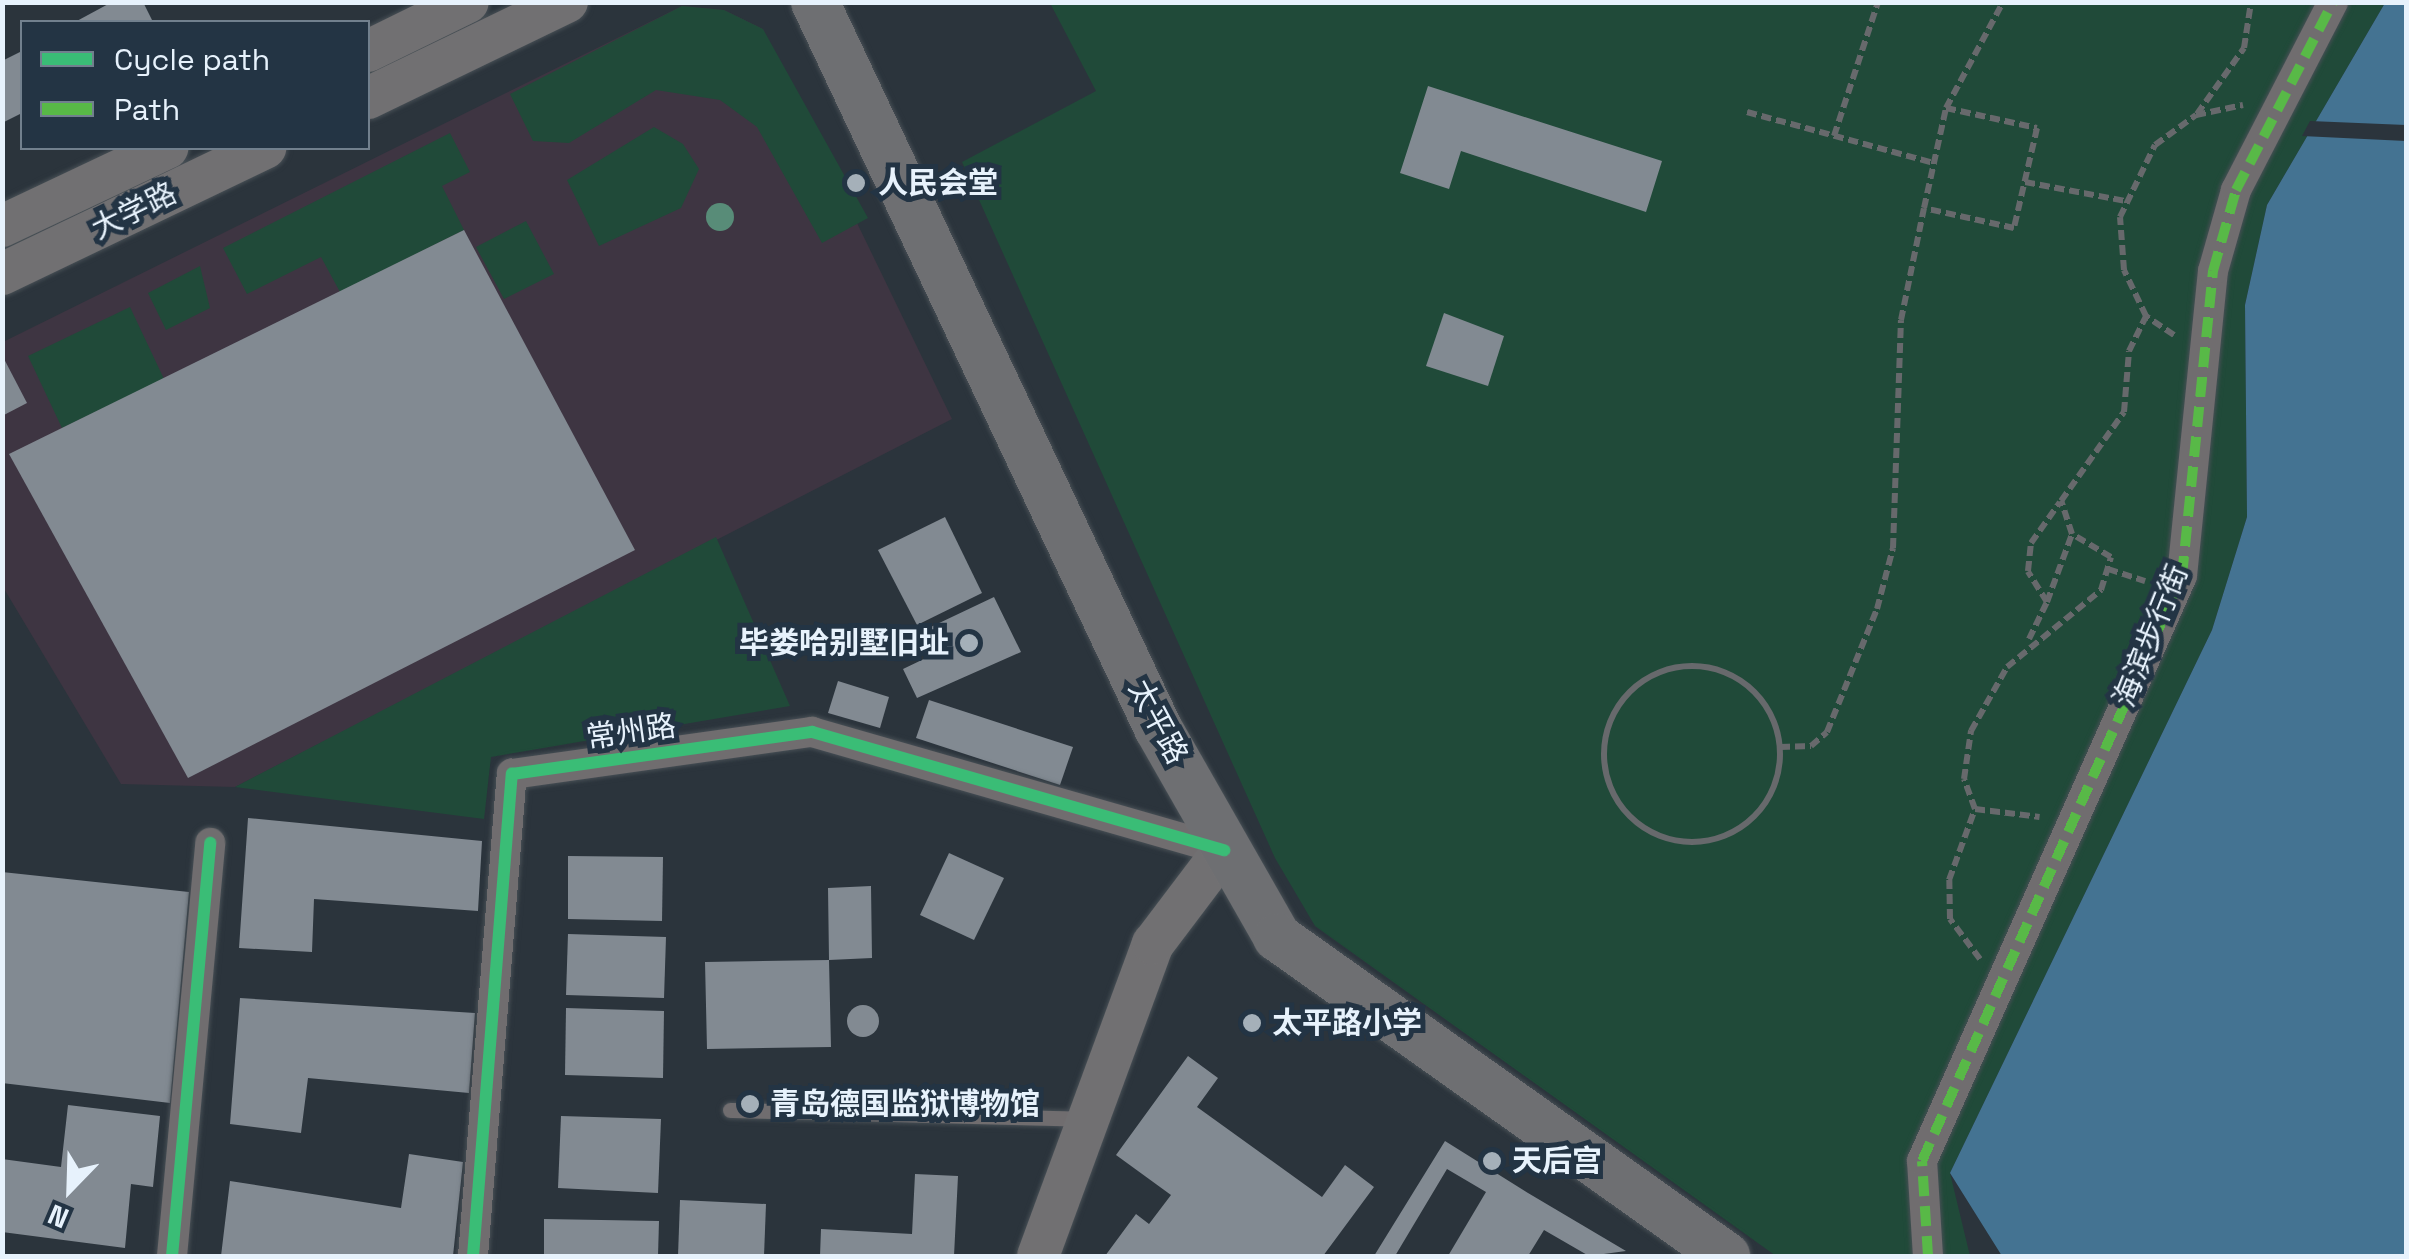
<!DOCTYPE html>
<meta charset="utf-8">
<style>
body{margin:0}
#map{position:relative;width:2409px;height:1259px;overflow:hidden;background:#2b343c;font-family:"Space Grotesk","Noto Sans SC",sans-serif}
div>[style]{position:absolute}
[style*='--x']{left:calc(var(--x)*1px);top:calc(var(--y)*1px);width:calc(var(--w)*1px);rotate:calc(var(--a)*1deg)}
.commercial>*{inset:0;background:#3e3542}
.green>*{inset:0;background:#204a39}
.water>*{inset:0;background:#447392}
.pier>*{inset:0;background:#2b343c}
.building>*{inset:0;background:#828a92}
.round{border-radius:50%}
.path>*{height:6px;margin-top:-3px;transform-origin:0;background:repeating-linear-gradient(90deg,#67696c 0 10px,transparent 0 15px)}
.path>.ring{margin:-3px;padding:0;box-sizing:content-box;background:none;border:6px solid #67696c;border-radius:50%}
.roads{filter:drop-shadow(0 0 2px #474f55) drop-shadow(0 0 2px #474f55)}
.lane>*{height:15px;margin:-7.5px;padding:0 7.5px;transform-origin:7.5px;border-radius:7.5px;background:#706d6f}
.street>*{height:30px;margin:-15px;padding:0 15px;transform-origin:15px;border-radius:15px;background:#706d6f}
.secondary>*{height:42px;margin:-21px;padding:0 21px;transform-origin:21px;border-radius:21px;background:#717072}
.primary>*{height:48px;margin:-24px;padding:0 24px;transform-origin:24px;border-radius:24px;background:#6e6f72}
.quiet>*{height:10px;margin-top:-5px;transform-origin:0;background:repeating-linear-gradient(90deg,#58b947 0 20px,transparent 0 30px)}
.cycleway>*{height:12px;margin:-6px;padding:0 6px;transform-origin:6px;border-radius:6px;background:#3abd76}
.trees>*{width:28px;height:28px;margin:-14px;border-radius:50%;background:#588c78}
.dots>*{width:28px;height:28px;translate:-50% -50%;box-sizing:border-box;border:5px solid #233444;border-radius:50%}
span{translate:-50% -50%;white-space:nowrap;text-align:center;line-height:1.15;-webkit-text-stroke:10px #233444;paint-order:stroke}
.poi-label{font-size:30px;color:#e7f2fc;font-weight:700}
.left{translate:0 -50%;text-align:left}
.right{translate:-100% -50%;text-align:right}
.street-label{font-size:30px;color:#e7f2fc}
.frame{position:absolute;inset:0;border:5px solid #e7f2fc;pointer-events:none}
.legend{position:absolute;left:20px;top:20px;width:350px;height:130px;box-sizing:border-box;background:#233444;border:2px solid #71808e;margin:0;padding:12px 18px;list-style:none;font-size:30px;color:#e7f2fc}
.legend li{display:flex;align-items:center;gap:20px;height:50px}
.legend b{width:50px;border:2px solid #71808e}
.north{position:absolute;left:20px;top:1139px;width:100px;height:100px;-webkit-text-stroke:8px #233444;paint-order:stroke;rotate:203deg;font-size:28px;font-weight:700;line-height:40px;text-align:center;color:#e7f2fc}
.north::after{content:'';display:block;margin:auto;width:35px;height:45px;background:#e7f2fc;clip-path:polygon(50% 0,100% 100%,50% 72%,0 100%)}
</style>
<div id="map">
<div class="commercial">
<i style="clip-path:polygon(682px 6px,724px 10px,763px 29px,952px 419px,235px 787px,121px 784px,3px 587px,3px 342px)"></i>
</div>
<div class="green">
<i style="clip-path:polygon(1050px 3px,2385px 3px,2267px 205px,2245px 305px,2247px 517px,2212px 630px,1950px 1173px,1970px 1256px,1776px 1256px,1315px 926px,1275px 858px,962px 162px,1096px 91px)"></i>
<i style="clip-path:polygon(682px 6px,724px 10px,763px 29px,868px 218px,822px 243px,757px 127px,720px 100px,656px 90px,569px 143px,533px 141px,510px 94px)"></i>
<i style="clip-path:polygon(654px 127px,683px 144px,699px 169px,681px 208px,599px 246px,567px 180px)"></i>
<i style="clip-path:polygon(450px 133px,470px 172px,442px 186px,464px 230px,340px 292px,321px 257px,247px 294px,223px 248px)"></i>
<i style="clip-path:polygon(526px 221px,554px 274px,504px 299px,476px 247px)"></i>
<i style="clip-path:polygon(200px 266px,210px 308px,166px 330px,148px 293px)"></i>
<i style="clip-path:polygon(130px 307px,164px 379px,62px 428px,28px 356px)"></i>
<i style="clip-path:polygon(716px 537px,790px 706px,491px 757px,484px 819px,235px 787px)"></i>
</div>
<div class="water">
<i style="clip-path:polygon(2385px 3px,2406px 3px,2406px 1256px,2002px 1256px,1950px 1173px,2212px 630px,2247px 517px,2245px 305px,2267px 205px)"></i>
</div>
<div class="pier">
<i style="clip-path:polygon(2310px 121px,2406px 125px,2406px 141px,2302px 136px)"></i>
</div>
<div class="building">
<i style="clip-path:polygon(112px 2px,143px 2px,153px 22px,75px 22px)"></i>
<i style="clip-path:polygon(22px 51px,22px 113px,2px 123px,2px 61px)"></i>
<i style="clip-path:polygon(1428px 86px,1662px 161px,1646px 212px,1461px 151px,1449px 189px,1400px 173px)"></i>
<i style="clip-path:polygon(464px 230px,635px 550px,188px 778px,9px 454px)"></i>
<i style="clip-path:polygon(1444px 313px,1504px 336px,1488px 386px,1426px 366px)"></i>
<i style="clip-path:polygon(2px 355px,27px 403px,2px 416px)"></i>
<i style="clip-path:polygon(945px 517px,982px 593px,917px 625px,878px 550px)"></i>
<i style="clip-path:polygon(994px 597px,1021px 652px,917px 698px,903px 669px,928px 657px,916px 634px)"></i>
<i style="clip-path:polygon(838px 681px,889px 697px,880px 728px,828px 713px)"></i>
<i style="clip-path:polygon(929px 700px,1073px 747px,1060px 785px,916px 738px)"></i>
<i style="clip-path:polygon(248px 818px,482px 841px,478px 911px,314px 899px,312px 952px,239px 948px)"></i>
<i style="clip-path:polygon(949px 853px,1004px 878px,974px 940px,920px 915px)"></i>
<i style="clip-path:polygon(568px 856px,663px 857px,662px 921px,568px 919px)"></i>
<i style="clip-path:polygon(2px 872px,189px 892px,170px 1103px,2px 1083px)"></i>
<i style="clip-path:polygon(871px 886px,872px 958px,829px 960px,831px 1047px,707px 1049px,705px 962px,829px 960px,828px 888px)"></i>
<i style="clip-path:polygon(568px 934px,666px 937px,664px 998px,566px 995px)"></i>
<i style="clip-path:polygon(240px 998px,475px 1013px,469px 1093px,308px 1078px,301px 1133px,230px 1124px)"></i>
<i class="round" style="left:847px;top:1005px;width:32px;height:32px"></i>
<i style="clip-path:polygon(566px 1008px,664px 1011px,663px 1078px,565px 1075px)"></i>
<i style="clip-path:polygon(1188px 1056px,1218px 1078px,1197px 1107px,1322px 1197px,1345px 1165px,1374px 1187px,1323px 1256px,1105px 1256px,1136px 1214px,1149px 1224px,1171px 1195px,1116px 1155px)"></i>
<i style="clip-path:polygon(68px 1105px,160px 1116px,153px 1187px,131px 1184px,125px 1248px,2px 1232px,2px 1159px,61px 1167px)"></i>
<i style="clip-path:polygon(561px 1116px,661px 1119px,658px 1193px,558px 1188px)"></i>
<i style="clip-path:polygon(1445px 1141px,1528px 1193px,1626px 1251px,1589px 1256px,1544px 1230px,1528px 1256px,1448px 1256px,1486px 1192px,1447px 1169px,1395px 1256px,1374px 1256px)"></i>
<i style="clip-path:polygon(409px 1154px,463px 1162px,453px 1256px,221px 1256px,230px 1181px,401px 1208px)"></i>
<i style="clip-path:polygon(915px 1174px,958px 1176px,954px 1256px,820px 1256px,821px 1229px,912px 1234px)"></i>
<i style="clip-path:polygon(680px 1200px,766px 1204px,764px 1256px,678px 1256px)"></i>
<i style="clip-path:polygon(544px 1219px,659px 1221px,658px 1256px,544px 1256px)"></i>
</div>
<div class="path">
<i style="--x:1946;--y:108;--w:93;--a:12.4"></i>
<i style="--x:2037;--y:128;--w:103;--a:103"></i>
<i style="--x:2014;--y:228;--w:92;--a:-167.5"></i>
<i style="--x:1924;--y:208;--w:102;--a:-77.6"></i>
<i style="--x:1946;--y:108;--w:120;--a:-61.7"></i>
<i style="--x:1747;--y:112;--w:194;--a:15.3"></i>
<i style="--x:2197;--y:114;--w:81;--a:-54.5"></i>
<i style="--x:2244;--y:48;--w:47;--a:-81.3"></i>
<i style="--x:1834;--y:136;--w:141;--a:-71.8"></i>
<i style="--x:2025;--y:182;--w:103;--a:10.7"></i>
<i style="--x:2174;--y:335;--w:34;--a:-146"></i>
<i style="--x:2146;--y:316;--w:51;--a:-115.6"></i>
<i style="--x:2124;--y:270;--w:53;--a:-94.3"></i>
<i style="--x:2120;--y:217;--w:80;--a:-64.1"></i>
<i style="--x:2155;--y:145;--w:51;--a:-36.2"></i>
<i style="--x:2196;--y:115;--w:48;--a:-12"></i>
<i style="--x:2108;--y:569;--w:39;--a:18"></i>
<i style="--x:2047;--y:602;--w:72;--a:-69.8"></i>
<i style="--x:2029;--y:639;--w:41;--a:-64.1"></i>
<i style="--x:2047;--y:602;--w:36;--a:-122"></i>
<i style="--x:2028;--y:571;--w:28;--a:-84"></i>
<i style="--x:2031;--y:543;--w:50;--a:-54.7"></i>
<i class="ring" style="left:1604px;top:666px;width:170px;height:170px"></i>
<i style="--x:1780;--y:747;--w:31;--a:-2"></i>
<i style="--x:1811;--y:746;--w:21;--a:-41"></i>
<i style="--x:1827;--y:732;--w:133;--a:-67.9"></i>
<i style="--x:1877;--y:609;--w:63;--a:-75.3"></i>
<i style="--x:1893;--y:548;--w:228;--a:-88"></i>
<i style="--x:1901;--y:320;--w:114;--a:-78.4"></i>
<i style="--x:1975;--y:809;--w:32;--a:-110"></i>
<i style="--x:1964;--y:779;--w:49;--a:-81.7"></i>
<i style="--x:1971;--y:731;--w:73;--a:-60.6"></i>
<i style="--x:2007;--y:667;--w:122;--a:-39.3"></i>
<i style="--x:2101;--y:590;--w:34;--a:-73"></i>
<i style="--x:2111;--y:557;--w:45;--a:-149.5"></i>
<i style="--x:2072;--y:534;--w:35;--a:-108"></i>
<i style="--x:2061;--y:501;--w:109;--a:-54.7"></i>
<i style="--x:2124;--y:412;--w:61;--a:-85.3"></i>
<i style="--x:2129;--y:351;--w:39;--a:-64"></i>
<i style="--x:1980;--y:959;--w:50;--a:-126.9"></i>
<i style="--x:1950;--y:919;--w:39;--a:-91"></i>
<i style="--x:1949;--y:880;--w:76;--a:-69.9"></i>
<i style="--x:1975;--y:809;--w:65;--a:7"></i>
</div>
<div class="roads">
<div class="lane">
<i style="--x:730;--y:1110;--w:356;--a:1.4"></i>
</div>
<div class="street">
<i style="--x:172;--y:1256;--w:415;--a:-84.7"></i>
<i style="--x:473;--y:1256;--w:484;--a:-85.4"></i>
<i style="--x:512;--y:774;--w:303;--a:-8"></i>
<i style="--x:812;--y:732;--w:429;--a:16"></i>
<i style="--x:1928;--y:1256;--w:95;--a:-93.6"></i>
<i style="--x:1922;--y:1161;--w:640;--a:-66.04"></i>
<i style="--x:2182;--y:576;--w:307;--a:-84.2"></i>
<i style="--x:2213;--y:271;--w:84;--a:-74.1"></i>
<i style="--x:2236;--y:190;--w:212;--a:-62.7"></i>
</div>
<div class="secondary">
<i style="--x:368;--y:51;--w:111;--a:-26.1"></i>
<i style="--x:368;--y:98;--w:221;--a:-25.8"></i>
<i style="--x:2;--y:226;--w:183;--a:-25.3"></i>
<i style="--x:2;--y:274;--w:292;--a:-25.6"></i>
<i style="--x:1038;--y:1256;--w:333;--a:-69.8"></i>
<i style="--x:1153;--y:944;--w:118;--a:-52.9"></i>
</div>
<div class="primary">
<i style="--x:815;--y:2;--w:803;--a:64.71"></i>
<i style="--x:1158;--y:728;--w:241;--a:60.3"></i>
<i style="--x:1277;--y:937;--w:551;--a:35.39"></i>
</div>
</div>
<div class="quiet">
<i style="--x:1928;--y:1256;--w:95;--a:-93.6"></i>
<i style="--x:1922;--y:1161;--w:640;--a:-66.04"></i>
<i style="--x:2182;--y:576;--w:307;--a:-84.2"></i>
<i style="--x:2213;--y:271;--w:84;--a:-74.1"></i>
<i style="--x:2236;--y:190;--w:212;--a:-62.7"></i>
</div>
<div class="cycleway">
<i style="--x:172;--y:1256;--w:415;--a:-84.7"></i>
<i style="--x:473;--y:1256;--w:484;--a:-85.4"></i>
<i style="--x:512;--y:774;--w:303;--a:-8"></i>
<i style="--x:812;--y:732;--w:429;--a:16"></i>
</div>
<div class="trees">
<i style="left:720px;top:217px"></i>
</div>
<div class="dots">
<i style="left:856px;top:183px;background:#a5b0b9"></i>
<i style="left:969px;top:643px;background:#a5b0b9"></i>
<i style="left:1252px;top:1023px;background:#a5b0b9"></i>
<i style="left:750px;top:1104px;background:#a5b0b9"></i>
<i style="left:1492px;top:1161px;background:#a5b0b9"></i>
</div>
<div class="poi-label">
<span class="left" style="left:878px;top:183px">人民会堂</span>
<span class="right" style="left:949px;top:643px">毕娄哈别墅旧址</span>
<span class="left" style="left:1272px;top:1023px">太平路小学</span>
<span class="left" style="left:770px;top:1104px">青岛德国监狱博物馆</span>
<span class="left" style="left:1512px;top:1161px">天后宫</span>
</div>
<div class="street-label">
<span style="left:134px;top:211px;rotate:-26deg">大学路</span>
<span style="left:2151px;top:636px;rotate:-68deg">海滨步行街</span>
<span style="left:1158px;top:722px;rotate:62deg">太平路</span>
<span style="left:631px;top:732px;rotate:-8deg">常州路</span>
</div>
<div class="frame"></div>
<ul class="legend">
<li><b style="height:12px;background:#3abd76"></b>Cycle path</li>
<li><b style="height:12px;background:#58b947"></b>Path</li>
</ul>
<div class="north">N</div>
</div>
